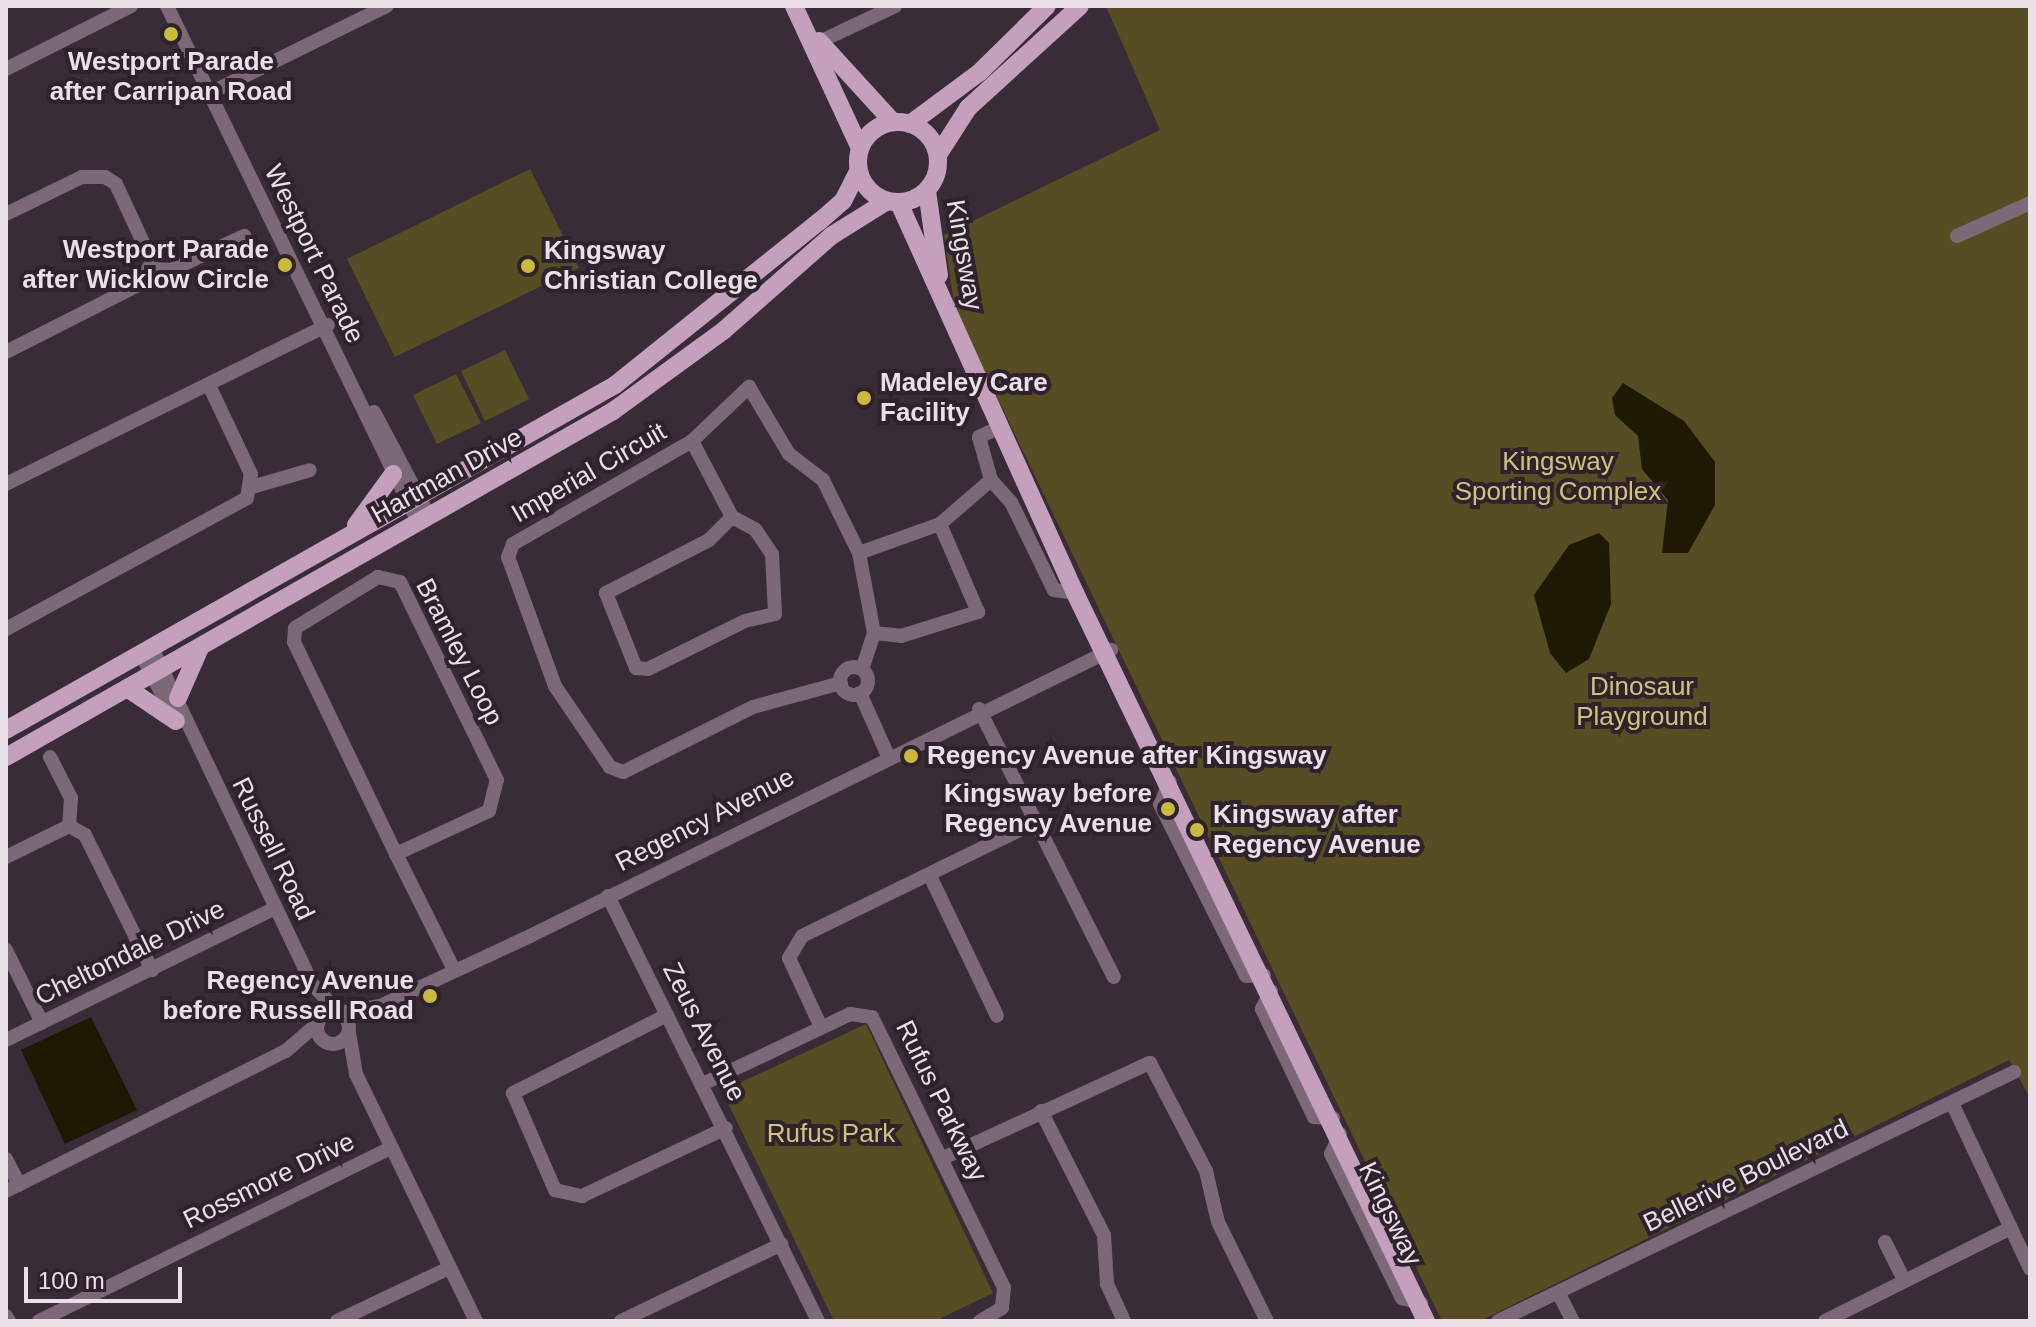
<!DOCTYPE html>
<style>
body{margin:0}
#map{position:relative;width:2036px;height:1327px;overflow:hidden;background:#382c36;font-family:Helvetica,sans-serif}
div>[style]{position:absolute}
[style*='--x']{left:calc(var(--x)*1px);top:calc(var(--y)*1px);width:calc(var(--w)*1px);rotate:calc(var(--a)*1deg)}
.green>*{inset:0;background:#544e22}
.water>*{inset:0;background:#1d1902}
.minor>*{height:14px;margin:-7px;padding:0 7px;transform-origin:7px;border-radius:7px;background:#7b6977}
.minor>.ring{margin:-7px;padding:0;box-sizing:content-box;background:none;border:14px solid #7b6977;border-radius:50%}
.major>*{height:18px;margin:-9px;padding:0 9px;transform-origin:9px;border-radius:9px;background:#c4a0bc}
.major>.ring{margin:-9px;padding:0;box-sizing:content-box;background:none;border:18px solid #c4a0bc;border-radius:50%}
.dots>*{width:22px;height:22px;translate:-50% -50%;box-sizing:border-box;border:4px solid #2e232c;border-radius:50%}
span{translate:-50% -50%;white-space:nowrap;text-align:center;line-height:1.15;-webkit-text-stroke:8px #2e232c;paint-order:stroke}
.poi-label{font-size:26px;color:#e9e1e7;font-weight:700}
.right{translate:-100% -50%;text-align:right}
.left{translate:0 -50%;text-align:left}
.street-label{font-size:26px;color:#e9e1e7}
.park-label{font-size:26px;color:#cfc478}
.frame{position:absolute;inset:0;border:8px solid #e9e1e7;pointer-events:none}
.scale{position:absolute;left:24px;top:1267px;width:158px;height:36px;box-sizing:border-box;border:4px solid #e9e1e7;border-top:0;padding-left:10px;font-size:24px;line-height:28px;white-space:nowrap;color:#e9e1e7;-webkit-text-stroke:6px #2e232c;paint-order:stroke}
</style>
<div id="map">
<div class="green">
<i style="clip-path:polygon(1106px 6px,2030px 6px,2030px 1098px,2009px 1060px,1480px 1321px,1441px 1319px,955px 310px,944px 235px,1160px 130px)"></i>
<i style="clip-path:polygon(530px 169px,579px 268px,395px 357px,347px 259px)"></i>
<i style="clip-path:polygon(505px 350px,529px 399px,485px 421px,461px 371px)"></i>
<i style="clip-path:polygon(456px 374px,481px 423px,437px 444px,413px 395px)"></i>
<i style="clip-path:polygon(866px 1024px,993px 1293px,935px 1321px,834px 1321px,722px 1091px)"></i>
</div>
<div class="water">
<i style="clip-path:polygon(1623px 383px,1684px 421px,1715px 462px,1715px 505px,1688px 553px,1662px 553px,1668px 500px,1642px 469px,1638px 436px,1615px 415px,1612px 398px)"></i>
<i style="clip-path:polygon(1599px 533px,1609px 543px,1611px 604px,1589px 659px,1566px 673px,1550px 653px,1534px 595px,1569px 545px)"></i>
<i style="clip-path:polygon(91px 1017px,137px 1110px,65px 1144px,21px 1050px)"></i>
</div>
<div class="minor">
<i style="--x:167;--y:6;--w:574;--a:64.06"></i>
<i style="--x:819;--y:42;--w:84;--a:-25.3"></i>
<i style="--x:6;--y:69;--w:140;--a:-26.7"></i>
<i style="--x:210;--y:93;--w:197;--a:-26.2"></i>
<i style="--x:6;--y:214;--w:85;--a:-26"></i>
<i style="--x:82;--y:177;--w:23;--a:0"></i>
<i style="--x:105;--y:177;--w:13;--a:32"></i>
<i style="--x:116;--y:184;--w:86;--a:65.2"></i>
<i style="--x:152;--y:262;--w:27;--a:121"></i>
<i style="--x:138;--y:285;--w:148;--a:153.1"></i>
<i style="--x:1957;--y:236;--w:80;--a:-24.3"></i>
<i style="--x:151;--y:269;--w:20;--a:3"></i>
<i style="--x:171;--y:270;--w:81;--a:-25"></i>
<i style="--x:374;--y:412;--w:118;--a:62.1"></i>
<i style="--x:998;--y:428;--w:21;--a:155"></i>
<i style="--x:979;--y:437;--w:45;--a:74.4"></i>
<i style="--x:991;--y:480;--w:30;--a:48"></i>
<i style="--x:1011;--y:502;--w:98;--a:64"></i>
<i style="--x:1054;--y:590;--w:21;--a:8"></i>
<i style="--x:692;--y:441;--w:86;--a:62.2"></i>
<i style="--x:732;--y:517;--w:26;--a:28"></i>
<i style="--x:755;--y:529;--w:30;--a:56"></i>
<i style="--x:772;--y:554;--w:60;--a:87.1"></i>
<i style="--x:775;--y:614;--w:31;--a:167"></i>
<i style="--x:745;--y:621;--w:108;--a:153.7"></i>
<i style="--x:648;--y:669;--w:12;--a:-175"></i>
<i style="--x:636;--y:668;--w:81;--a:-111.8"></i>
<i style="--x:606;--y:593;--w:116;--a:-27.2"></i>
<i style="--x:709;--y:540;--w:33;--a:-45"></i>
<i style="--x:6;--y:484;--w:359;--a:-26.3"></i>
<i style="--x:252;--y:487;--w:60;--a:-16.3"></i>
<i style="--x:859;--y:553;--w:86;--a:-19.7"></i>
<i style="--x:940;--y:524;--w:67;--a:-40.8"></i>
<i style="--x:6;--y:629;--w:274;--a:-28.5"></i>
<i style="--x:247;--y:498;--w:24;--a:-81"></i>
<i style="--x:251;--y:474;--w:98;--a:-115.3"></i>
<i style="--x:874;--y:633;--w:27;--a:6"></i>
<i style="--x:901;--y:636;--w:81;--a:-17.3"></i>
<i style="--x:978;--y:612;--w:96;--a:-113.4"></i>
<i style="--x:152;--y:648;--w:373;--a:64.5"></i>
<i style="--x:313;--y:985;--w:37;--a:47"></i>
<i style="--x:141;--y:654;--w:73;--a:62.4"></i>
<i class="ring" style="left:840px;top:667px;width:14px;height:14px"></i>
<i style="--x:841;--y:683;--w:91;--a:164.7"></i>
<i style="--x:753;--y:707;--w:145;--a:153.4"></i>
<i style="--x:623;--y:772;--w:14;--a:-159"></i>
<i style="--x:610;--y:767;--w:98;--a:-124.2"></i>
<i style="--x:555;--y:686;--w:137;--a:-110"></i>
<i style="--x:508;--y:557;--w:14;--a:-69"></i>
<i style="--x:513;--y:544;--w:207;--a:-29.9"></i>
<i style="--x:692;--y:441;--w:79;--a:-43.5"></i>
<i style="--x:749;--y:387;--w:78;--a:59.2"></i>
<i style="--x:789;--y:454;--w:43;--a:37.4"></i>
<i style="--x:823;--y:480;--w:81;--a:63.7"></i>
<i style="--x:859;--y:553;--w:81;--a:79.4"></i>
<i style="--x:874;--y:633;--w:38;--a:108"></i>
<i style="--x:860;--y:693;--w:69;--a:66"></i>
<i style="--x:979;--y:709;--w:300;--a:63.3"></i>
<i style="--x:50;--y:757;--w:46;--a:62.9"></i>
<i style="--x:71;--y:798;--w:28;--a:94"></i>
<i style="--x:1170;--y:782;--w:24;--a:114"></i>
<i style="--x:1160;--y:804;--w:192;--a:63.4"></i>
<i style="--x:1246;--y:976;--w:18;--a:-3"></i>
<i style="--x:396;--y:854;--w:102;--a:-24.8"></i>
<i style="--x:489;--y:811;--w:32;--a:-76"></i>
<i style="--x:497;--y:780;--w:220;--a:-116.1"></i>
<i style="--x:400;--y:582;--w:23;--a:-167"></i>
<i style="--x:378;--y:577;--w:97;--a:148.4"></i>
<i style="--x:295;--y:628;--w:14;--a:94"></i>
<i style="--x:294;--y:642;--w:235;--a:64.3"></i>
<i style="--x:396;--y:854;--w:130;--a:63.4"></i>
<i style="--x:6;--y:857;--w:70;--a:-26.2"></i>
<i style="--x:69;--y:826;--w:18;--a:29"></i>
<i style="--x:85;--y:835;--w:151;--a:63.6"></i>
<i style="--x:930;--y:876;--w:155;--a:64.4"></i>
<i style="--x:608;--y:896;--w:474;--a:63.7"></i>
<i style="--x:6;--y:950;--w:81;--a:63.7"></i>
<i style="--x:1271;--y:991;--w:20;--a:117"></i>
<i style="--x:1262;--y:1009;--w:120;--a:64.3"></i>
<i style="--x:1314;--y:1117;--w:19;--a:3"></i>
<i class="ring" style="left:317px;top:1012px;width:18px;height:18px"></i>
<i style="--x:340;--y:1013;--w:41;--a:-9.9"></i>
<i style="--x:380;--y:1006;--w:166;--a:-25"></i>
<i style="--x:530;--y:936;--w:648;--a:-26.21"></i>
<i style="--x:667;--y:1015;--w:173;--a:153.1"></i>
<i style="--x:513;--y:1093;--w:106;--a:66.6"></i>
<i style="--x:555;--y:1190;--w:28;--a:13"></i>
<i style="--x:582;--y:1196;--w:159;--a:-25.3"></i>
<i style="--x:821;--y:1027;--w:76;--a:-114.9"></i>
<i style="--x:789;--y:958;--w:26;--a:-59"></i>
<i style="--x:802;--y:936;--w:258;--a:-26"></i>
<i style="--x:349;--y:1033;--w:42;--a:80.3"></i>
<i style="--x:356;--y:1074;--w:275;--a:64.1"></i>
<i style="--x:6;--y:1040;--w:300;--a:-26.1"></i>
<i style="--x:705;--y:1083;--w:161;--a:-25.4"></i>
<i style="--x:850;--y:1014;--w:22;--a:8"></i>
<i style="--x:872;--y:1017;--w:301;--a:64"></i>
<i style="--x:1004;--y:1288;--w:20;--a:96"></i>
<i style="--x:1002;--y:1308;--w:26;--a:149"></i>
<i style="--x:1952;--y:1103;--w:183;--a:64.8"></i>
<i style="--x:1041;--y:1111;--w:139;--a:63.1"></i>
<i style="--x:1104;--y:1235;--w:49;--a:86.5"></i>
<i style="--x:1107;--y:1284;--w:41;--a:65.3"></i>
<i style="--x:1340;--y:1134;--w:22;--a:114"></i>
<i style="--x:1331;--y:1154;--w:161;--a:63.8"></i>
<i style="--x:1402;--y:1298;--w:20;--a:15"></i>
<i style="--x:943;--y:1158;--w:228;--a:-24.7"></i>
<i style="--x:1150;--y:1063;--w:122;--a:62.6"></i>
<i style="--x:1206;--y:1171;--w:52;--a:76.8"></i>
<i style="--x:1218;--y:1222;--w:110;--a:63.7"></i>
<i style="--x:6;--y:1159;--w:29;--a:63"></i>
<i style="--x:6;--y:1191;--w:313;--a:-26.6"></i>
<i style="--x:286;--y:1051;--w:43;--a:-41.2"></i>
<i style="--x:1885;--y:1242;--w:42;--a:63.4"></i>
<i style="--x:1559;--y:1294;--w:30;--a:63"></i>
<i style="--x:6;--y:1316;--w:6;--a:59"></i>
<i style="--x:39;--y:1321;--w:392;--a:-26.2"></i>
<i style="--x:337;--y:1321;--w:124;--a:-25.3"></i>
<i style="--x:621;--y:1321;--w:178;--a:-25.6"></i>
<i style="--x:1498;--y:1321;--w:573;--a:-25.76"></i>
<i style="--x:1825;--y:1321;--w:208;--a:-26.6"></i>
</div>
<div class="major">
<i style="--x:794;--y:6;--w:157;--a:65.1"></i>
<i style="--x:819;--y:41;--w:110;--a:47.6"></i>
<i class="ring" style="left:858px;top:122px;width:62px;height:62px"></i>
<i style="--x:910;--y:124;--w:87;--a:-36.6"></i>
<i style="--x:980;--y:72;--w:94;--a:-44.6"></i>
<i style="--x:938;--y:155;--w:56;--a:-57.4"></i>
<i style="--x:968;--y:108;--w:151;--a:-42.3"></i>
<i style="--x:927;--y:191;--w:85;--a:81.9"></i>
<i style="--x:899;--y:203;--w:428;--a:65.7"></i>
<i style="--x:1075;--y:593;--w:808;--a:64.26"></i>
<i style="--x:356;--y:525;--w:63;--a:-54"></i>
<i style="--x:127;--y:688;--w:59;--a:34"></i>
<i style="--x:178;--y:698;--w:55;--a:-66.3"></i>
<i style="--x:6;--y:730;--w:700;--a:-29.53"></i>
<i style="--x:615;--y:385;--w:263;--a:-38.7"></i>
<i style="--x:820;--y:221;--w:30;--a:-41"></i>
<i style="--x:843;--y:201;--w:33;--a:-63"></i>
<i style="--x:6;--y:757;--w:699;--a:-29.68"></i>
<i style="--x:613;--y:411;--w:136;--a:-36"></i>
<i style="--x:723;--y:331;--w:144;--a:-41.3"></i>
<i style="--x:831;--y:236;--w:66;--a:-32"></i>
</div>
<div class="dots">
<i style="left:171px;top:34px;background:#cbba39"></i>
<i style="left:285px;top:265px;background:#cbba39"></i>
<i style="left:528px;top:266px;background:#cbba39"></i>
<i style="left:864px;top:398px;background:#cbba39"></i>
<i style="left:911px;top:756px;background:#cbba39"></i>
<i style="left:1168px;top:809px;background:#cbba39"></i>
<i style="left:1197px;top:830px;background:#cbba39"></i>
<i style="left:430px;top:996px;background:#cbba39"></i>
</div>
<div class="poi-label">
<span style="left:171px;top:77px">Westport Parade<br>after Carripan Road</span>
<span class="right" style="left:269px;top:265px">Westport Parade<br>after Wicklow Circle</span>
<span class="left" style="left:544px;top:266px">Kingsway<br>Christian College</span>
<span class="left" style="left:880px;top:398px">Madeley Care<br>Facility</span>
<span class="left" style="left:927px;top:756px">Regency Avenue after Kingsway</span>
<span class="right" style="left:1152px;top:809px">Kingsway before<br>Regency Avenue</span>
<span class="left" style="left:1213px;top:830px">Kingsway after<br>Regency Avenue</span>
<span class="right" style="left:414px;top:996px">Regency Avenue<br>before Russell Road</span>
</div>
<div class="street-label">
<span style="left:314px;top:254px;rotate:64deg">Westport Parade</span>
<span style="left:964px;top:255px;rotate:80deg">Kingsway</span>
<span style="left:589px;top:473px;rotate:-30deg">Imperial Circuit</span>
<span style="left:447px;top:476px;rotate:-29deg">Hartman Drive</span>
<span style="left:459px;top:652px;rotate:63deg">Bramley Loop</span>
<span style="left:705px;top:820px;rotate:-27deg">Regency Avenue</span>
<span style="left:273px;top:849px;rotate:64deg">Russell Road</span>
<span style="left:130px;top:953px;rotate:-26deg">Cheltondale Drive</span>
<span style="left:704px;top:1032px;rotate:63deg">Zeus Avenue</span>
<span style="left:941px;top:1101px;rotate:64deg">Rufus Parkway</span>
<span style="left:1746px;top:1176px;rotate:-26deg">Bellerive Boulevard</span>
<span style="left:269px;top:1181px;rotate:-26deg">Rossmore Drive</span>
<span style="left:1390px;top:1214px;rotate:64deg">Kingsway</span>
</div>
<div class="park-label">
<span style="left:1558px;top:477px">Kingsway<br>Sporting Complex</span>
<span style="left:1642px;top:702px">Dinosaur<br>Playground</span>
<span style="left:831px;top:1134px">Rufus Park</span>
</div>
<div class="frame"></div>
<div class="scale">100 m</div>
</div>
